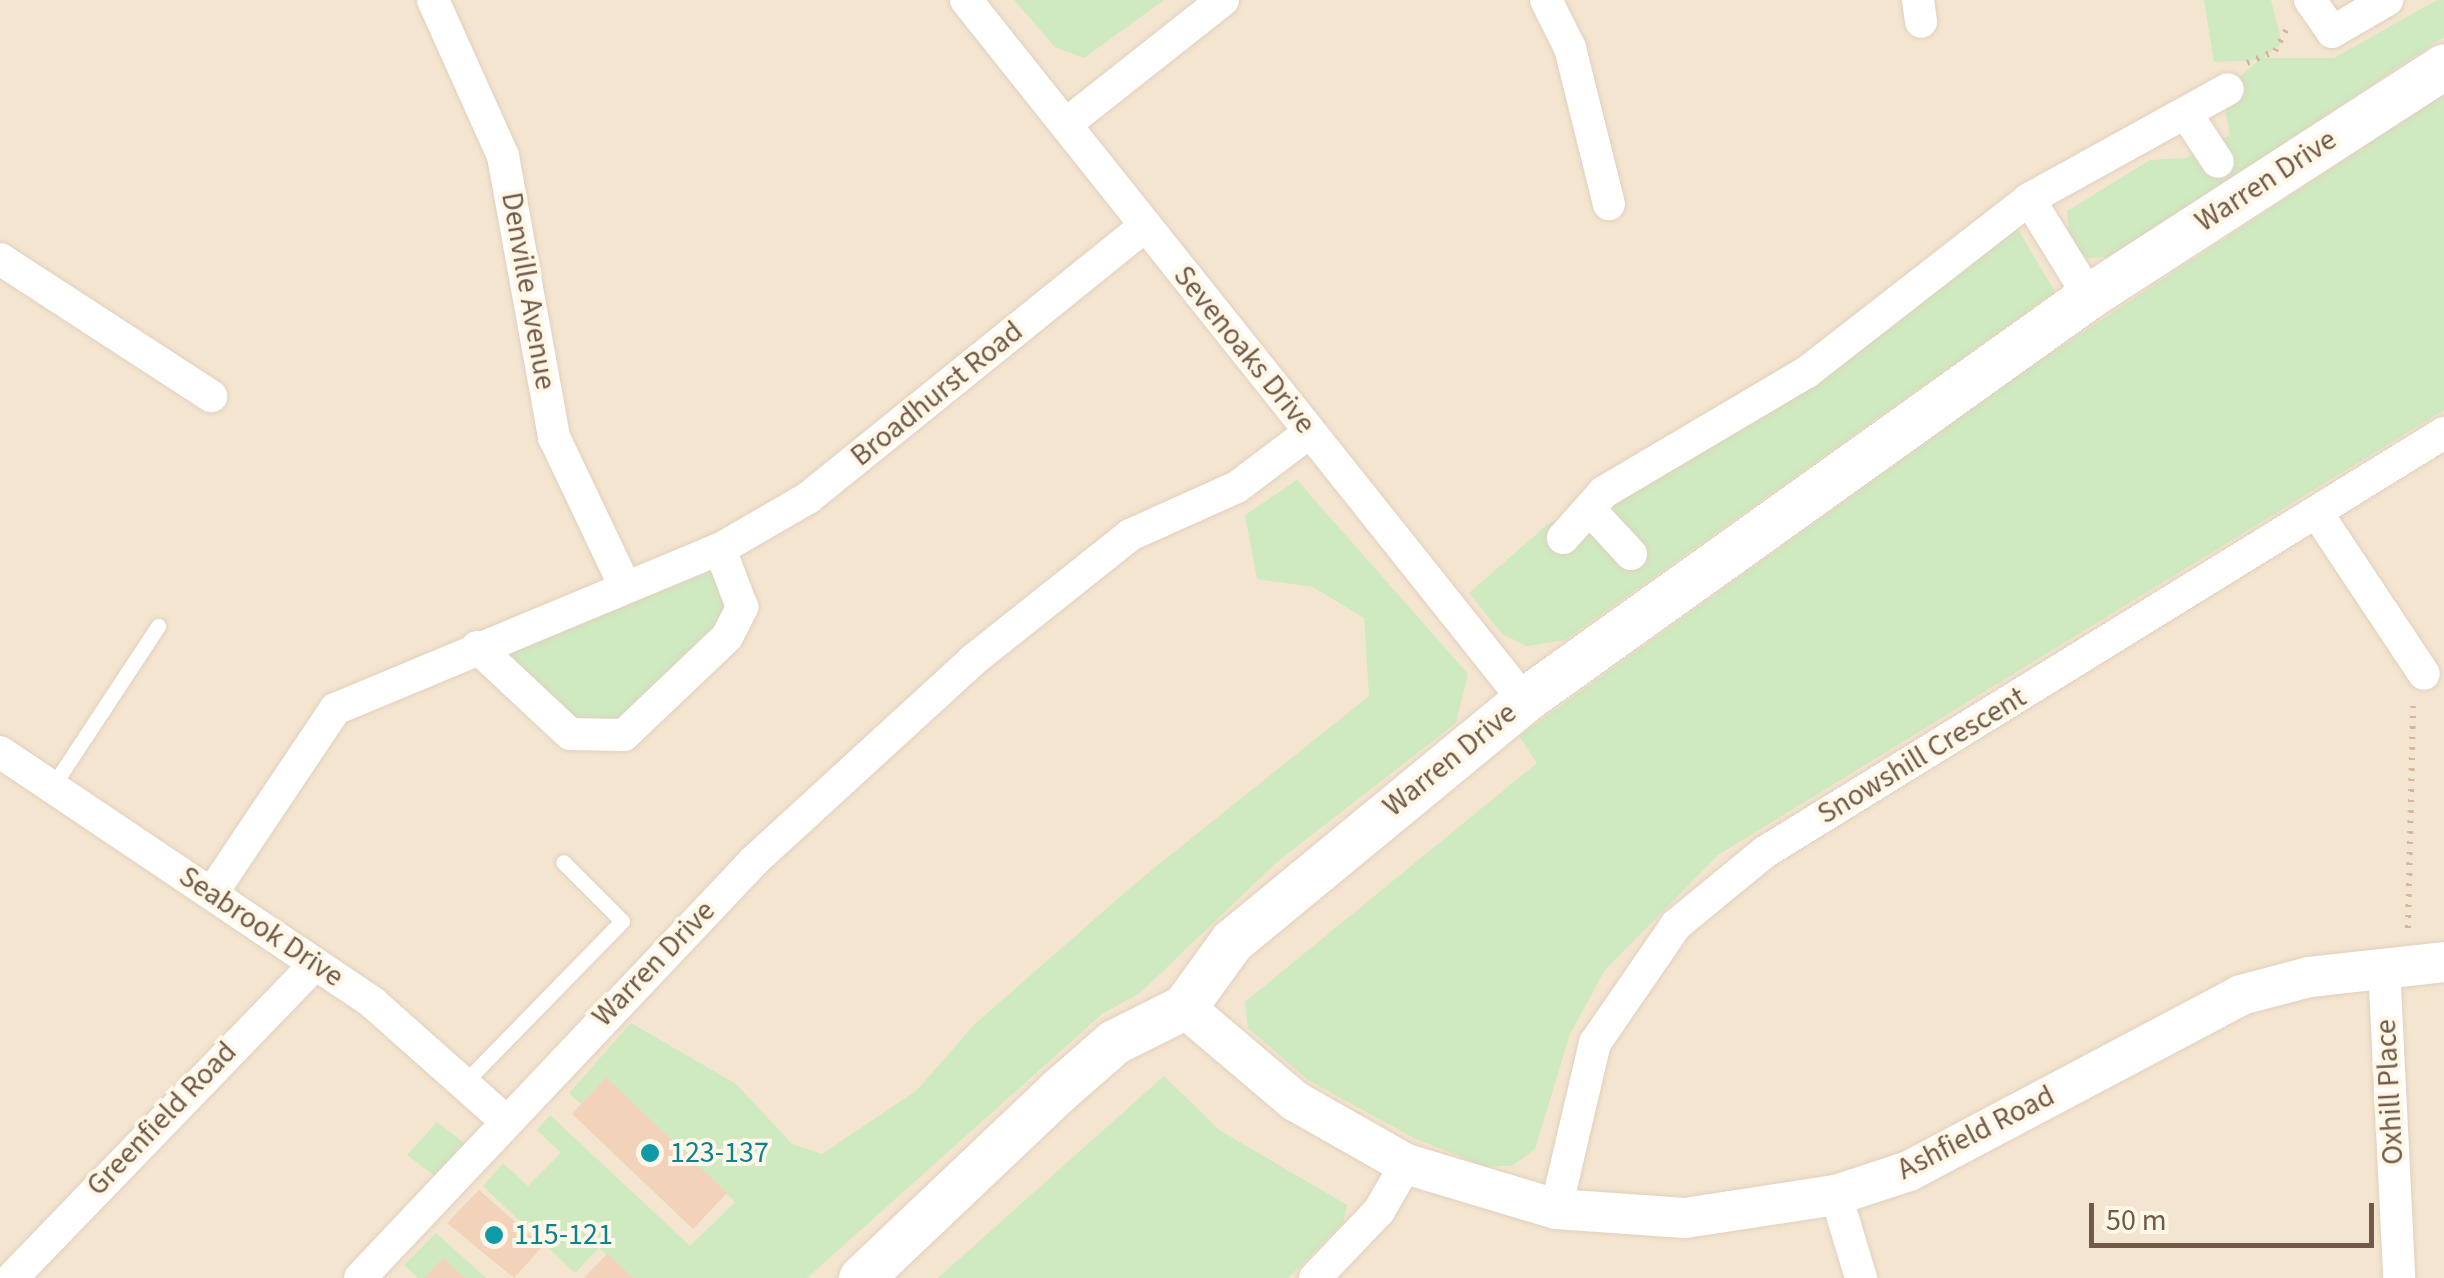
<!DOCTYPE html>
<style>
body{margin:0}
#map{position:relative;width:2444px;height:1278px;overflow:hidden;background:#fcf3e1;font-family:"Source Sans 3",sans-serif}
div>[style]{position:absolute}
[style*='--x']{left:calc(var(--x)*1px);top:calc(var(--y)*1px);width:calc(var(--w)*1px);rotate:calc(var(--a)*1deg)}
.residential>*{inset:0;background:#f4e5d0}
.green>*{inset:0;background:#cfe9c0}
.building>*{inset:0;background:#f2d2b9}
.path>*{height:6px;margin-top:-3px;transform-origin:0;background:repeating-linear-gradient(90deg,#d6b69c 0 2.5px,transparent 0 10.5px)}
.roads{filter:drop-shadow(0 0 2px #e0d0bd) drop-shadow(0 0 2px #e0d0bd)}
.service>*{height:15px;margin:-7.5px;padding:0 7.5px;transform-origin:7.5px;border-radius:7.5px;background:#fff}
.minor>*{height:32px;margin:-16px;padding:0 16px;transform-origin:16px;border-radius:16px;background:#fff}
.tertiary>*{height:40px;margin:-20px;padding:0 20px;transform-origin:20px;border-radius:20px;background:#fff}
.secondary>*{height:45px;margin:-22.5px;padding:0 22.5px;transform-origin:22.5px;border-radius:22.5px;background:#fff}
.dots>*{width:28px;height:28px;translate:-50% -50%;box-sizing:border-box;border:5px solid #fff7e7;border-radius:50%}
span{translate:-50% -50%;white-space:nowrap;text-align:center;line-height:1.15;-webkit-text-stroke:8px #fff7e7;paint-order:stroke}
.street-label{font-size:30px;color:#735a48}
.culture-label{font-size:30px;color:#0d838f}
.left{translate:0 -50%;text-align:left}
.scale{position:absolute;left:2089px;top:1203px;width:285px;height:45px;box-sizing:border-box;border:5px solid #735a48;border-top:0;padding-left:12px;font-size:30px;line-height:35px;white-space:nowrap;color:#735a48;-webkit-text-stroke:8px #fff7e7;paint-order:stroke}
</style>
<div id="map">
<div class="residential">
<i style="clip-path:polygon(0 0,2444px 0,2444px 1278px,0 1278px)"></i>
</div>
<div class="green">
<i style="clip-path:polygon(1014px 0,1164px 0,1084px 58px,1055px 47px)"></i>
<i style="clip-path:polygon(2204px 0,2271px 0,2282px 43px,2263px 58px,2334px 58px,2437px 0,2444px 0,2444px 37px,2113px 257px,2086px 258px,2069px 236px,2067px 211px,2150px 160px,2186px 158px,2230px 135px,2222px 92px,2259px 60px,2214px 62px)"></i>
<i style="clip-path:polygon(2444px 94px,2444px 410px,1718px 855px,1605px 970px,1570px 1034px,1535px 1149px,1512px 1166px,1483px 1166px,1414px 1138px,1308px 1080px,1248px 1028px,1245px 1002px,1537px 763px,1519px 736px,2030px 367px)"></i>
<i style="clip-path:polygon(2009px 214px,2055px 292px,1565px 640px,1527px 646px,1502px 634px,1469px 593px,1547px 525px,1647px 468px)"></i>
<i style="clip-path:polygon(1297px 480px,1468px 674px,1456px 723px,1277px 862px,1140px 993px,1102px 1014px,807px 1278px,634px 1278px,599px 1248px,575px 1273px,483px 1186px,503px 1163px,528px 1186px,561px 1153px,537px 1130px,550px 1115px,690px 1246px,735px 1202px,606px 1077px,581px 1104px,569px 1093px,631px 1023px,736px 1084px,792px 1144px,822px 1154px,916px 1091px,975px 1024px,1137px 882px,1369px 696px,1364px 618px,1313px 587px,1257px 579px,1245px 515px)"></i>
<i style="clip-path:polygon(728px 565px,742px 607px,598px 740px,488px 658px)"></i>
<i style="clip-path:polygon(1164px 1076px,1219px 1130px,1347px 1205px,1343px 1223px,1288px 1278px,938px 1278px)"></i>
<i style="clip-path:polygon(437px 1122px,477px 1153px,447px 1185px,407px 1155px)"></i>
<i style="clip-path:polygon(436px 1233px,486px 1278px,418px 1278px,404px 1265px)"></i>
</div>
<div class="building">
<i style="clip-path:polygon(606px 1077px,727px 1193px,693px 1229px,572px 1114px)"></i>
<i style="clip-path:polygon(479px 1190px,543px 1246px,514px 1278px,447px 1223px)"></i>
<i style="clip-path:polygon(607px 1254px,634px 1278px,584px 1278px)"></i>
<i style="clip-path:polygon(443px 1258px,465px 1278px,424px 1278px)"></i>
</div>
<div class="path">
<i style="--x:2247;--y:63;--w:30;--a:-23"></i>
<i style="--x:2275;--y:51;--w:26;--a:-62"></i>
<i style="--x:2408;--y:928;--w:222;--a:-88.7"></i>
</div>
<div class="roads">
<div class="service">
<i style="--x:52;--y:787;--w:193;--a:-56.6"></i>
<i style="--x:465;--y:1082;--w:225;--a:-45.7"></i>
<i style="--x:622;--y:921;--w:83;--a:-135"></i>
</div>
<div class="minor">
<i style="--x:433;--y:0;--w:171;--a:65.8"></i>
<i style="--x:503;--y:156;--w:286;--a:79.7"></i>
<i style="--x:554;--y:437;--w:161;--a:64.6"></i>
<i style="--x:966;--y:0;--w:895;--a:51.44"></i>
<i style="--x:1546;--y:0;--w:54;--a:63.4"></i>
<i style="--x:1570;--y:48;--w:161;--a:76"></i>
<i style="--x:1918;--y:0;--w:22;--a:82"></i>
<i style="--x:2310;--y:0;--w:39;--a:55"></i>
<i style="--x:2332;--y:32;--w:64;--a:-30.2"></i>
<i style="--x:2187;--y:115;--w:56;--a:56.6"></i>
<i style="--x:1066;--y:124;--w:200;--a:-38.3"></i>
<i style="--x:2029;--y:199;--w:114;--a:58.3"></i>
<i style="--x:0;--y:259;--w:252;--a:33"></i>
<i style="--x:1593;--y:513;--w:56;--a:47.2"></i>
<i style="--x:2317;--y:513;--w:193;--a:56.4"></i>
<i style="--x:1563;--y:538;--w:62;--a:-48.3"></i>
<i style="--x:1604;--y:492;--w:236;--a:-30.6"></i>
<i style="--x:1807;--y:372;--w:281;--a:-37.9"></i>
<i style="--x:2029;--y:199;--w:227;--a:-28.9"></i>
<i style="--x:477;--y:647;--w:127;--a:43.1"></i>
<i style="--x:570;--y:734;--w:54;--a:1.1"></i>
<i style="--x:624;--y:735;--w:142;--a:-43.6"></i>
<i style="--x:727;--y:637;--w:34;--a:-63"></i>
<i style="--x:742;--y:607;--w:62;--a:-110.8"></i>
<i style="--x:0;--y:752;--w:450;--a:33.9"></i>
<i style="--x:373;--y:1003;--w:179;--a:41.6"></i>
<i style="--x:212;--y:893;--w:221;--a:-56.2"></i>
<i style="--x:335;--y:709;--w:417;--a:-22.6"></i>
<i style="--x:720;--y:549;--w:102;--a:-30.1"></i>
<i style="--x:808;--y:498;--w:433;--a:-38.9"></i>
<i style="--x:2384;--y:966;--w:312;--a:87.2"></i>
<i style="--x:1836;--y:1195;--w:87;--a:73.2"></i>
<i style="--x:1556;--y:1209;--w:171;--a:-76.8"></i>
<i style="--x:1595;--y:1043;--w:143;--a:-55.5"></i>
<i style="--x:1676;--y:925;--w:115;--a:-39.4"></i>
<i style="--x:1765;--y:852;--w:798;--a:-31.68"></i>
<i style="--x:12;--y:1278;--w:436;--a:-46"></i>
<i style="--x:360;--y:1278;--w:574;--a:-46.62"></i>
<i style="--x:754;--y:861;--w:297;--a:-42.5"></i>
<i style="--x:973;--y:660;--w:201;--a:-38.5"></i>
<i style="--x:1130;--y:535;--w:117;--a:-24.2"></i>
<i style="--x:1237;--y:487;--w:91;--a:-37"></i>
<i style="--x:1315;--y:1278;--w:93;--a:-46.3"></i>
<i style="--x:1379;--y:1211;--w:54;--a:-60.1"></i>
</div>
<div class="tertiary">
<i style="--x:1184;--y:1007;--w:145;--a:40.3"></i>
<i style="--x:1295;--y:1101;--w:128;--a:29.6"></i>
<i style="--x:1406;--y:1164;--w:157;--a:16.7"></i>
<i style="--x:1556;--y:1209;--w:129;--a:4"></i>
<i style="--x:1685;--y:1218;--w:153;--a:-8.7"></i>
<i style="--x:1836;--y:1195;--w:77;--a:-18.2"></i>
<i style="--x:1909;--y:1171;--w:376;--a:-27.9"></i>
<i style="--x:2241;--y:995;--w:70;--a:-14.8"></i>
<i style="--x:2309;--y:977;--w:136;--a:-6.3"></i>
</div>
<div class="secondary">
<i style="--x:861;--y:1278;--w:272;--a:-43.5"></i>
<i style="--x:1058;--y:1091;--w:74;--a:-41.2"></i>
<i style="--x:1114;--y:1042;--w:78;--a:-26.6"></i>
<i style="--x:1184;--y:1007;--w:82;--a:-54"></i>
<i style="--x:1232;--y:941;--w:379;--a:-39.5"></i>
<i style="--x:1524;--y:700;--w:695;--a:-35.57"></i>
<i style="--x:2089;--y:296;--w:423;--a:-32.9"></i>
</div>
</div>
<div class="dots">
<i style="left:650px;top:1153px;background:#0f9aa8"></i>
<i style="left:494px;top:1235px;background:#0f9aa8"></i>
</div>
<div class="street-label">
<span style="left:2266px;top:181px;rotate:-33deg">Warren Drive</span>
<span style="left:528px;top:291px;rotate:80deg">Denville Avenue</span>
<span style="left:1244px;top:350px;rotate:51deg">Sevenoaks Drive</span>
<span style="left:937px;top:394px;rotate:-39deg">Broadhurst Road</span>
<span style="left:1922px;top:756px;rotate:-31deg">Snowshill Crescent</span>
<span style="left:1450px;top:760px;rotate:-39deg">Warren Drive</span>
<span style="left:261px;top:927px;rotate:34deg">Seabrook Drive</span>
<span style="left:654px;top:964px;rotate:-46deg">Warren Drive</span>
<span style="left:2390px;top:1092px;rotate:-93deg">Oxhill Place</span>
<span style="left:162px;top:1119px;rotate:-46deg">Greenfield Road</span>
<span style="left:1976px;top:1133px;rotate:-27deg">Ashfield Road</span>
</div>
<div class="culture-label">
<span class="left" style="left:670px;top:1153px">123-137</span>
<span class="left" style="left:514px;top:1235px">115-121</span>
</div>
<div class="scale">50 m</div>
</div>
